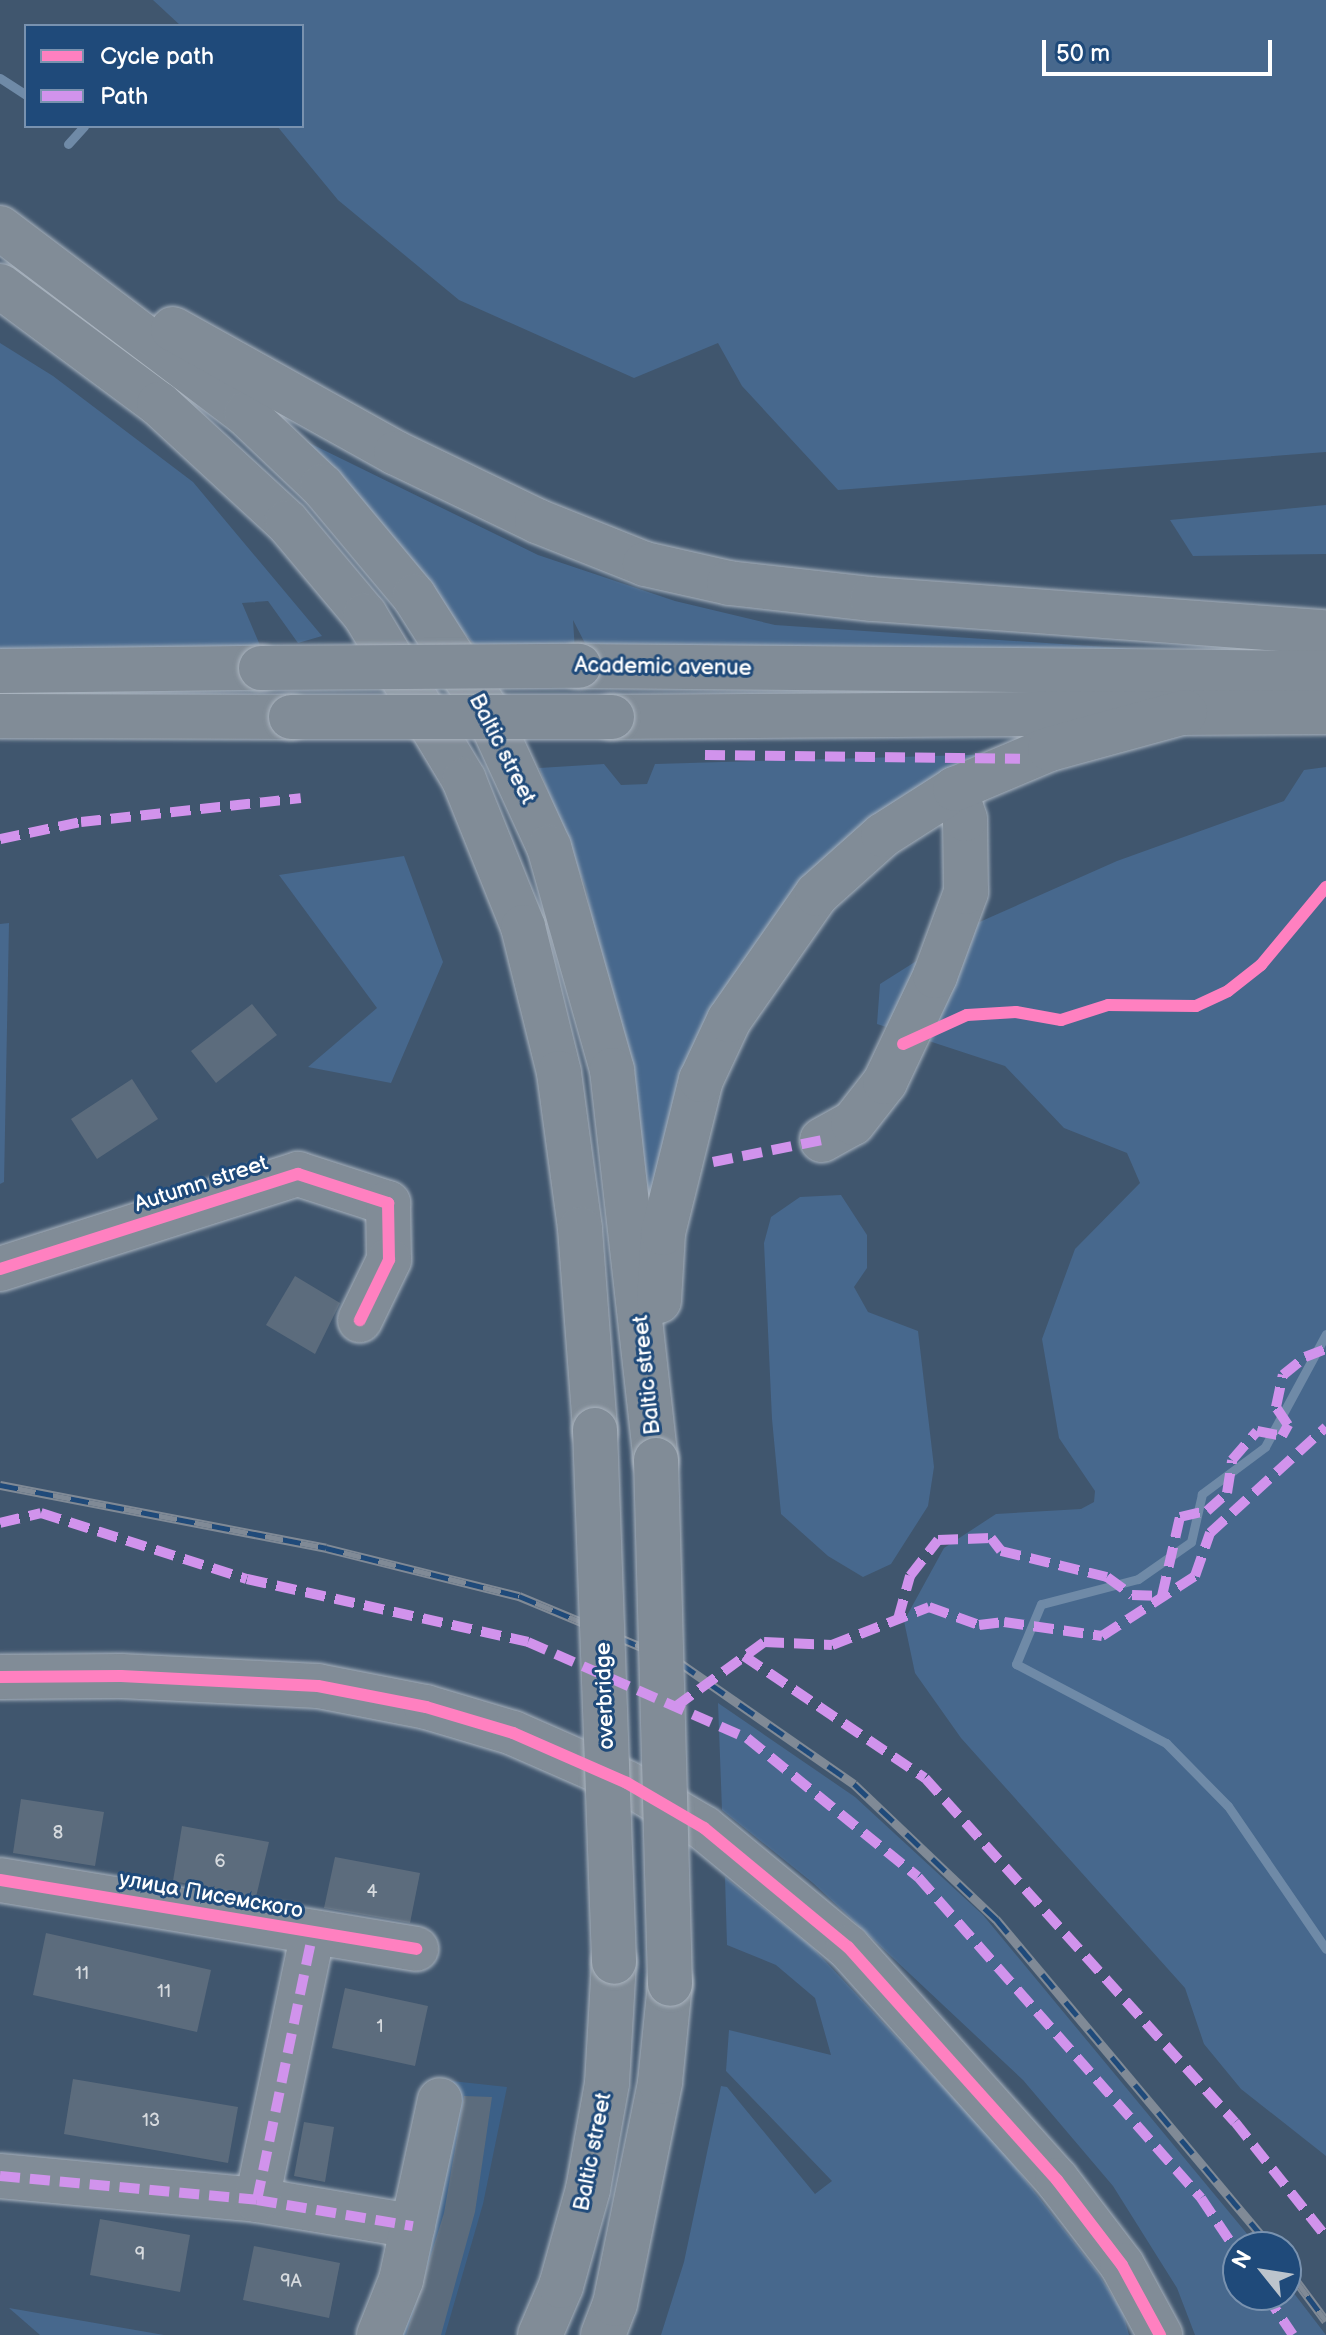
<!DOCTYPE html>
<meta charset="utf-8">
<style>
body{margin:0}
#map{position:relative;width:1326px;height:2335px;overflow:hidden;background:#40566e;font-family:"Balsamiq Sans",sans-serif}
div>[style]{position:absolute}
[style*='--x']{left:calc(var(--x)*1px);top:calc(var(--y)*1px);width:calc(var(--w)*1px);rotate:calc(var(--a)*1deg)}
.built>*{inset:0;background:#3c6087}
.green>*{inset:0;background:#47688d}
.stream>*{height:9px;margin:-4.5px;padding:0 4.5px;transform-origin:4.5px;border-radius:4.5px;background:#6f8aa7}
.building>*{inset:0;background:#5c6c7d}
.roads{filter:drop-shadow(0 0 2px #a9b3be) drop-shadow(0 0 2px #a9b3be)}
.minor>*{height:44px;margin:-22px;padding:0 22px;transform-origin:22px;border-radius:22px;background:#818c97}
.major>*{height:44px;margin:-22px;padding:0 22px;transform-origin:22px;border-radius:22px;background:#818c97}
.rail>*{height:9px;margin-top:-4.5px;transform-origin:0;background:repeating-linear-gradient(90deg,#1f4a7a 0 18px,#808a96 0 36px);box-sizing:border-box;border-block:2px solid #808a96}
.bridges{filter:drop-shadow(0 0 2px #a9b3be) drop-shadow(0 0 2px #a9b3be)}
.major-bridge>*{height:44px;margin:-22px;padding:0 22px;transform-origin:22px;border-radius:22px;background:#818c97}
.quiet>*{height:10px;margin-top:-5px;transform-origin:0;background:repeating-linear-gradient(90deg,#d193ec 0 20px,transparent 0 30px)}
.cycleway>*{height:12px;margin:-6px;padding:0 6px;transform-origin:6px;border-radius:6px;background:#ff80c0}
span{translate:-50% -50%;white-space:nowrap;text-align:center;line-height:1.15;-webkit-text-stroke:6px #1f4a7a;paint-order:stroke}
.number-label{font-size:18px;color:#d6dade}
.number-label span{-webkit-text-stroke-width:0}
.street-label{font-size:22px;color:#fff}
.legend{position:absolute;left:24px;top:24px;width:280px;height:104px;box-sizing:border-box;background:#1f4a7a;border:2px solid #7992af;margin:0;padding:10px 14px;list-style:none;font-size:24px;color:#fff}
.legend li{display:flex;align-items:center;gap:16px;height:40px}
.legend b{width:40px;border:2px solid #7992af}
.north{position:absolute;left:1222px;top:2231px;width:80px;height:80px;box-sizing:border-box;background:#1f4a7a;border:2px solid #7992af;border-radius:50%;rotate:300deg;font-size:22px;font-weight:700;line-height:32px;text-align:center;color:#fff}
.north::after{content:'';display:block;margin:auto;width:28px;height:36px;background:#bcc4cc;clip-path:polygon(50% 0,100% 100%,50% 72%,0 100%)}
.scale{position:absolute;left:1042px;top:40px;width:230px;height:36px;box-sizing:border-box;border:4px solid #fff;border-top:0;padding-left:10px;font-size:24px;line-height:28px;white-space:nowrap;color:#fff;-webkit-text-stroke:6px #1f4a7a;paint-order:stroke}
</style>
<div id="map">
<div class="built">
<i style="clip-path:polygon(433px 2079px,507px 2087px,483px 2204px,445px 2335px,361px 2335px,387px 2276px)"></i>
</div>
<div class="green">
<i style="clip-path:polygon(153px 0,1326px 0,1326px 452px,838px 490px,742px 386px,718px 343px,634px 378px,459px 300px,338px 200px,277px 126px,302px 126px,302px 26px,181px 26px)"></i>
<i style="clip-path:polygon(0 343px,53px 376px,193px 482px,322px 636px,298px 643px,268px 601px,242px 603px,262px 650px,0 655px)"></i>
<i style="clip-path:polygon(297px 437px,538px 555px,675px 601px,775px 625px,1302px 660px,590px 653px,573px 620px,575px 651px,477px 648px)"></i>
<i style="clip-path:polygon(1326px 505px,1326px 554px,1193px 556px,1170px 520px)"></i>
<i style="clip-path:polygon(1036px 753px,800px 916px,649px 1218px,586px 889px,539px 768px,604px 764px,621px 785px,647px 784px,655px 764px)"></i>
<i style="clip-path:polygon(1326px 767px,1326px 2156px,1241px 2089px,1204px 2044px,1185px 1988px,961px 1738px,915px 1673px,904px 1621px,944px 1548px,996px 1514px,1081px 1509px,1094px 1502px,1095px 1491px,1059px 1438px,1042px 1339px,1075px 1249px,1140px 1183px,1127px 1153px,1064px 1128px,1005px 1066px,877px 1024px,880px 984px,975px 924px,1117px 861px,1284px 801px,1304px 770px)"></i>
<i style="clip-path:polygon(404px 856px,443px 962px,391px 1083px,308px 1067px,377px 1008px,279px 875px)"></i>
<i style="clip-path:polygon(9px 923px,4px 1182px,0 1184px,0 924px)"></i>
<i style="clip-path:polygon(841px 1195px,867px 1235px,867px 1268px,854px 1287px,868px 1312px,918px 1331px,934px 1467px,928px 1506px,891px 1564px,863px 1577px,828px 1556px,781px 1514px,772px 1419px,764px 1243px,771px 1217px,800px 1197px)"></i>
<i style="clip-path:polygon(718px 1703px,855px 1797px,983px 1915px,1258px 2247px,1238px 2247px,1238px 2295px,1286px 2295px,1286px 2283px,1326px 2335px,1195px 2335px,1177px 2288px,1113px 2186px,1023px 2080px,813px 1883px,722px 1810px)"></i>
<i style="clip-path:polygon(725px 1877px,812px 1947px,998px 2145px,1098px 2273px,1123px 2313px,1129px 2335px,661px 2335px,684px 2262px,721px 2086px,727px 2087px,815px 2194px,832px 2181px,726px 2071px,729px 2030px,831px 2055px,815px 1998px,776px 1965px,727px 1945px)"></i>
<i style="clip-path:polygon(9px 2308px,164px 2335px,40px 2335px)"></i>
</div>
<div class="stream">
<i style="--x:0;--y:78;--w:31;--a:33"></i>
<i style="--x:68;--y:144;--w:24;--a:-48"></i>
<i style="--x:1326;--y:1334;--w:128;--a:118.4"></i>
<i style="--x:1265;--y:1447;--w:79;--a:143.3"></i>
<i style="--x:1202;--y:1494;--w:49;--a:102.9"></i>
<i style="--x:1191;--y:1542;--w:65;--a:145.1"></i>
<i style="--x:1138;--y:1579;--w:100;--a:165.5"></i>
<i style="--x:1041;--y:1604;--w:65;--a:112.6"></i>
<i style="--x:1016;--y:1664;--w:170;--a:27.8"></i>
<i style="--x:1166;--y:1743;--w:88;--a:45.5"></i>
<i style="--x:1228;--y:1806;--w:173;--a:55.6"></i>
</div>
<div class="building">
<i style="clip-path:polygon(252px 1004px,277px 1035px,216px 1083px,191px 1051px)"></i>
<i style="clip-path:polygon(132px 1079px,158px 1119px,97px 1159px,71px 1119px)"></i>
<i style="clip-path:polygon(295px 1276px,340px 1303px,315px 1354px,266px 1325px)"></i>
<i style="clip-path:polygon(21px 1799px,104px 1812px,95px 1866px,13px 1853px)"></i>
<i style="clip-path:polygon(182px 1826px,269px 1842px,256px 1897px,173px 1881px)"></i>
<i style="clip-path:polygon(335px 1857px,420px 1873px,410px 1923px,324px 1908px)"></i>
<i style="clip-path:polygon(46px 1933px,211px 1970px,197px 2032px,33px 1995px)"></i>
<i style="clip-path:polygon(345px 1988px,428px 2006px,415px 2066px,332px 2048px)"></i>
<i style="clip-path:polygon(73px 2079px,238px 2107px,228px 2163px,64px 2134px)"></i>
<i style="clip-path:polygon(464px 2096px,492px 2097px,475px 2212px,441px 2335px,406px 2335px,444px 2213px)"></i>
<i style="clip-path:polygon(304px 2122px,334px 2127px,325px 2182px,294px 2176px)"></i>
<i style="clip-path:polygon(100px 2219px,190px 2235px,180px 2292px,90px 2275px)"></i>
<i style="clip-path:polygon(254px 2246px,340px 2263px,329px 2318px,243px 2300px)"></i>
</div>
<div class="roads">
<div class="minor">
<i style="--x:822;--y:1140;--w:35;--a:-29"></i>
<i style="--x:853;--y:1123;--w:52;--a:-52"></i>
<i style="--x:885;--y:1082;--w:117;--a:-64.7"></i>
<i style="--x:935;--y:976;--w:90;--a:-69.7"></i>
<i style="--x:966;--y:892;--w:73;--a:-90.8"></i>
<i style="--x:965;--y:819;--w:32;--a:-108"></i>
<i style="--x:0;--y:1269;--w:313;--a:-17.7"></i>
<i style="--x:298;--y:1174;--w:95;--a:17.9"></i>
<i style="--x:388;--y:1203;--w:57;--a:89"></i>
<i style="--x:389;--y:1260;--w:67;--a:115.8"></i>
<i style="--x:0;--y:1677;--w:121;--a:-0.5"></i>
<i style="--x:121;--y:1676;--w:197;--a:2.9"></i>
<i style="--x:318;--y:1686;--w:110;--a:11"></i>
<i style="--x:426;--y:1707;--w:91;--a:16.6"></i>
<i style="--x:513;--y:1733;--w:124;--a:23.7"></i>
<i style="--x:627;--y:1783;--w:89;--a:30.3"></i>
<i style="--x:704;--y:1828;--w:187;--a:39.6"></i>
<i style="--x:848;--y:1947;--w:313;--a:48.1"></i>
<i style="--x:1057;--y:2180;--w:107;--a:52.6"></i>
<i style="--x:1122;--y:2265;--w:80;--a:61.5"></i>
<i style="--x:0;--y:1880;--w:422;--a:9.4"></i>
<i style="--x:0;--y:2176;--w:258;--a:5.3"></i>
<i style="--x:257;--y:2200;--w:158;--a:9.5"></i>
<i style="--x:257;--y:2200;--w:273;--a:-78.2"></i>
<i style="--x:379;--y:2335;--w:59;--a:-68.2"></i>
<i style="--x:401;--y:2280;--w:184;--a:-77.8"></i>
</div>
<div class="major">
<i style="--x:0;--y:228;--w:308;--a:37.1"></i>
<i style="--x:246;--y:414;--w:105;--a:43.5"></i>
<i style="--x:322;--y:486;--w:143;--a:50.1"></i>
<i style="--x:414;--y:596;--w:133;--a:57.6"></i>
<i style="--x:485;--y:708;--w:153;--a:65.3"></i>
<i style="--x:549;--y:847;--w:232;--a:74.2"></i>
<i style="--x:612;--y:1070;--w:392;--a:83.6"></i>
<i style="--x:0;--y:286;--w:198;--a:36.6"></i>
<i style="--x:159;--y:404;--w:174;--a:42.7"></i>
<i style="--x:287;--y:522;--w:121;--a:50"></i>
<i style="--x:365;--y:615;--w:192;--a:59"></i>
<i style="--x:464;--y:780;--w:158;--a:68.1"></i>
<i style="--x:523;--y:927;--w:150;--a:76.1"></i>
<i style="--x:559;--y:1073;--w:157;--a:82.3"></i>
<i style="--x:580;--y:1229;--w:202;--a:85.7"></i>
<i style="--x:173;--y:329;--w:255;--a:29.1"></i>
<i style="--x:396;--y:453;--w:157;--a:25.7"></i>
<i style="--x:537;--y:521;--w:116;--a:21.7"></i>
<i style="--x:645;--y:564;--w:86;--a:12.7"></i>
<i style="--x:729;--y:583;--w:144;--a:6.4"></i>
<i style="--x:872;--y:599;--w:455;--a:4.2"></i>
<i style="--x:579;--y:666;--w:747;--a:0.54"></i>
<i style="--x:0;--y:671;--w:261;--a:-0.7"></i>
<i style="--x:0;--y:716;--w:291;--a:0.2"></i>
<i style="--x:612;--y:717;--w:714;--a:-0.4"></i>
<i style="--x:659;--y:1301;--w:68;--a:-86.6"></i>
<i style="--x:663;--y:1233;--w:158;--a:-76.1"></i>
<i style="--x:701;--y:1080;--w:66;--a:-65"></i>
<i style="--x:729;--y:1020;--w:154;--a:-55.1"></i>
<i style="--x:817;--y:894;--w:89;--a:-41.8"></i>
<i style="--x:883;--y:835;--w:85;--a:-32.6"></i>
<i style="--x:955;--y:789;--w:103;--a:-22.8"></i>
<i style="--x:1050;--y:749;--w:140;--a:-15.3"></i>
<i style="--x:540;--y:2335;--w:53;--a:-66.8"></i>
<i style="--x:561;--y:2286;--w:101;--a:-74.4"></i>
<i style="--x:588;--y:2189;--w:108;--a:-79.8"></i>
<i style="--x:607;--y:2083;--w:121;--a:-86.7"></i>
<i style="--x:603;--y:2335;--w:33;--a:-69"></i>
<i style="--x:615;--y:2304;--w:227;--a:-78.5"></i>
<i style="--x:660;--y:2082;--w:99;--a:-84.2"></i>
</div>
</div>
<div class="rail">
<i style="--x:0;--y:1485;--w:332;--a:10.9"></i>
<i style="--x:326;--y:1548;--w:199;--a:14"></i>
<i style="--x:519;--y:1596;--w:174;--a:22.6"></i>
<i style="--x:680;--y:1663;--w:212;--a:34.8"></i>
<i style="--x:854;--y:1784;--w:196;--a:43.6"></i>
<i style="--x:996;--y:1919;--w:428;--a:50"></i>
<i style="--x:1286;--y:2267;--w:67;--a:53.5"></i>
</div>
<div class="bridges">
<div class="major-bridge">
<i style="--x:261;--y:668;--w:318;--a:-0.4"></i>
<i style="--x:291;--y:717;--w:321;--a:0"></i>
<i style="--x:595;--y:1430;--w:532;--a:87.95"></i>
<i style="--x:656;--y:1460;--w:524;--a:88.47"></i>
</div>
</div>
<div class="quiet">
<i style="--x:705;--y:755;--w:315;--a:0.7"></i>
<i style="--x:0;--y:839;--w:83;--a:-11.9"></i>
<i style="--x:81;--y:822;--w:221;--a:-6.2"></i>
<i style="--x:713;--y:1162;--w:111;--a:-11.4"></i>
<i style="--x:0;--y:1523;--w:42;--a:-13.7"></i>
<i style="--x:41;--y:1513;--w:216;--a:17.8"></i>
<i style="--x:247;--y:1579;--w:288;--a:12.6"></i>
<i style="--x:528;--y:1642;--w:239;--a:23.7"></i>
<i style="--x:747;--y:1738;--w:220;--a:39.1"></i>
<i style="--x:918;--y:1877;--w:428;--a:48.6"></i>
<i style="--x:1201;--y:2198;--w:66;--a:56.1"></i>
<i style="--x:898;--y:1619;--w:45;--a:-74.4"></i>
<i style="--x:910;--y:1576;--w:46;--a:-52.1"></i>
<i style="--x:938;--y:1540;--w:53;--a:-2.2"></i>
<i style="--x:991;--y:1538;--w:16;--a:52"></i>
<i style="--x:1001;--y:1551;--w:109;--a:13.8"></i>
<i style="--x:1107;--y:1577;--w:31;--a:36"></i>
<i style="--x:1132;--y:1595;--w:30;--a:2"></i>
<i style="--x:1162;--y:1596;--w:81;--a:-77.2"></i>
<i style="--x:1180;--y:1517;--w:28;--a:-13"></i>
<i style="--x:1207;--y:1511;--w:27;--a:-42"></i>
<i style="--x:1227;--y:1493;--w:33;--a:-81"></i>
<i style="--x:1232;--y:1460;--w:38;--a:-49"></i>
<i style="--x:1257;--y:1431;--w:25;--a:11"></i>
<i style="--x:1282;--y:1436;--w:13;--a:-61"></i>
<i style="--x:1288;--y:1425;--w:22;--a:-124"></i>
<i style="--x:1276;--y:1407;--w:33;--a:-78"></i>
<i style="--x:1283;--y:1375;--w:28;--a:-39"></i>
<i style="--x:1305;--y:1357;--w:22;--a:-21"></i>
<i style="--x:744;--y:1656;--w:218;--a:34"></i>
<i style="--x:925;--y:1778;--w:463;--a:48"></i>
<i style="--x:1235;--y:2122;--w:147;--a:51.6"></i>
<i style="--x:675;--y:1707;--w:110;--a:-36.1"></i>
<i style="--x:764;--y:1642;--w:68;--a:2.5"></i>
<i style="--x:832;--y:1645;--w:104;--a:-21.4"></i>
<i style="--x:929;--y:1607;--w:53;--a:19.8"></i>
<i style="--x:979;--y:1625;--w:25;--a:-7"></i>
<i style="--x:1004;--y:1622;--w:99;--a:8.1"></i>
<i style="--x:1102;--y:1636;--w:111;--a:-32.8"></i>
<i style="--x:1195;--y:1576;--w:46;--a:-70.8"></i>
<i style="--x:1210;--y:1533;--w:157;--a:-42.4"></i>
<i style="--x:0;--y:2176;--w:258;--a:5.3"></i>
<i style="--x:257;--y:2200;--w:158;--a:9.5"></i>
<i style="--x:257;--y:2200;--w:273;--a:-78.2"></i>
<i style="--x:1266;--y:2295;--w:48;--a:56"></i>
</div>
<div class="cycleway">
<i style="--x:903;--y:1044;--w:70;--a:-24.4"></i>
<i style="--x:967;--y:1015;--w:49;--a:-3.5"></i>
<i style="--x:1016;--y:1012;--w:46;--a:10.1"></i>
<i style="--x:1061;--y:1020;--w:49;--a:-17.7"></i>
<i style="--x:1108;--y:1005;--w:88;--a:0.7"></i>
<i style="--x:1196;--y:1006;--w:35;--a:-25"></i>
<i style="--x:1228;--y:991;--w:42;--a:-38.2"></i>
<i style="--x:1261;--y:965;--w:102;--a:-50.2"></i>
<i style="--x:0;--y:1269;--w:313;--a:-17.7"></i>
<i style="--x:298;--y:1174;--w:95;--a:17.9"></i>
<i style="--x:388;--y:1203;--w:57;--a:89"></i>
<i style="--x:389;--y:1260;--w:67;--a:115.8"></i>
<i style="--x:0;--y:1677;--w:121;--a:-0.5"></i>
<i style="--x:121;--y:1676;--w:197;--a:2.9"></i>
<i style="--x:318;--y:1686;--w:110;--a:11"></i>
<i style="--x:426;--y:1707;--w:91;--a:16.6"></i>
<i style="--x:513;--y:1733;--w:124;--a:23.7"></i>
<i style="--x:627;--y:1783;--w:89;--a:30.3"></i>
<i style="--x:704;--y:1828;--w:187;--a:39.6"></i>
<i style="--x:848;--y:1947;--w:313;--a:48.1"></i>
<i style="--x:1057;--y:2180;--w:107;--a:52.6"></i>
<i style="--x:1122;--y:2265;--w:80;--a:61.5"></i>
<i style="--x:0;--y:1880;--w:422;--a:9.4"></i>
</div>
<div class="number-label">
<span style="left:58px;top:1833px">8</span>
<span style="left:220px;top:1862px">6</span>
<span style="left:372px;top:1892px">4</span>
<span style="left:82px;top:1974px">11</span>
<span style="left:164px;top:1992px">11</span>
<span style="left:380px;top:2027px">1</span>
<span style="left:151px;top:2121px">13</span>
<span style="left:140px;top:2255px">9</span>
<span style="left:291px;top:2282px">9А</span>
</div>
<div class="street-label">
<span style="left:663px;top:667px;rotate:1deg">Academic avenue</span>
<span style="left:502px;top:749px;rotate:63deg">Baltic street</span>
<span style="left:201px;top:1184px;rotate:-18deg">Autumn street</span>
<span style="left:647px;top:1375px;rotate:-96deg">Baltic street</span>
<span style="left:605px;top:1696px;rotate:-92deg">overbridge</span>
<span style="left:211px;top:1895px;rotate:10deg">улица Писемского</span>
<span style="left:593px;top:2152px;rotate:-79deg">Baltic street</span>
</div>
<ul class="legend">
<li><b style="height:10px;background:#ff80c0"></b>Cycle path</li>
<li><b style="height:10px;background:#d193ec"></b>Path</li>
</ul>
<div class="north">N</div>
<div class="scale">50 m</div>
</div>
